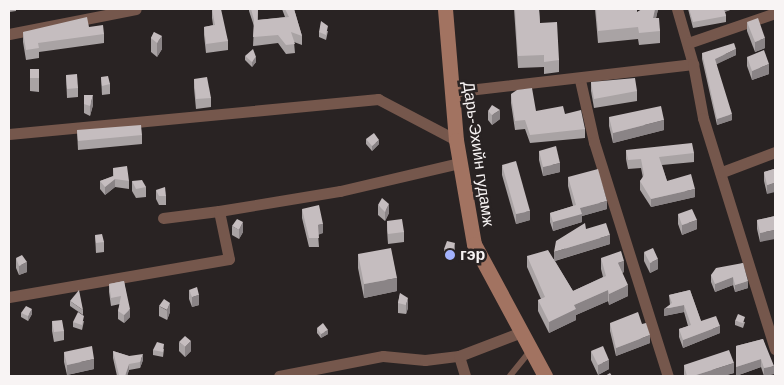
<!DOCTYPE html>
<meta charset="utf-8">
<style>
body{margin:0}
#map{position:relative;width:784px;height:385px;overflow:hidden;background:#292323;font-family:Arial,sans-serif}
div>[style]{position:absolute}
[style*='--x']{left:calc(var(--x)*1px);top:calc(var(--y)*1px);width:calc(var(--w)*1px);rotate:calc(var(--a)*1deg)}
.lane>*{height:5.5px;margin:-2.75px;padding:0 2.75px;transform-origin:2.75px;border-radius:2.75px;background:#75574c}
.street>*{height:11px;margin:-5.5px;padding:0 5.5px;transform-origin:5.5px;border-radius:5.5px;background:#75574c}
.secondary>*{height:15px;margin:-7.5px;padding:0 7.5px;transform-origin:7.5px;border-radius:7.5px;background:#a27361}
.wall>*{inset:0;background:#a9a3a4}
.shaded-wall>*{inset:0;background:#8a8486}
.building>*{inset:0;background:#c5bdbf}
.dots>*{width:14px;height:14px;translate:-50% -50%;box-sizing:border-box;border:2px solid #292323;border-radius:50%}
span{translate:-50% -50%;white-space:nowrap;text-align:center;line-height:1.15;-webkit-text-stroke:5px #292323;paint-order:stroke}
.street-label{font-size:16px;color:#f8f4f4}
.poi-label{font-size:16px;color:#f8f4f4;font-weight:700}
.left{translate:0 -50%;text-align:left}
.frame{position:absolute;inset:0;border:10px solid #f8f4f4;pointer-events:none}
</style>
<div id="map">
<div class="lane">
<i style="--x:510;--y:376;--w:32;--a:-51"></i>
</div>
<div class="street">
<i style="--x:677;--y:9;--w:57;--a:73.8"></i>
<i style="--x:9;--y:34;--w:129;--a:-11.1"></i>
<i style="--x:688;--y:43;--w:92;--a:-19"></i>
<i style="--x:580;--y:80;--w:64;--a:77.3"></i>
<i style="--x:594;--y:142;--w:245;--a:72.5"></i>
<i style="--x:451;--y:92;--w:244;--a:-6.6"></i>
<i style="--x:693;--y:64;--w:55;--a:79.5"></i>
<i style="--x:703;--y:118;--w:242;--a:72.7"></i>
<i style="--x:9;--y:134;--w:371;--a:-5.4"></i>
<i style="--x:378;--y:99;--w:88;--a:27.7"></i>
<i style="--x:722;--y:172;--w:57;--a:-20.7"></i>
<i style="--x:163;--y:218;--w:56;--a:-7.1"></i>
<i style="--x:9;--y:297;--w:223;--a:-9.8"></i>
<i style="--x:229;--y:259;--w:49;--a:-101.8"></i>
<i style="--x:219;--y:211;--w:123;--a:-9.4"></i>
<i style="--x:340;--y:191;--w:122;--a:-13.2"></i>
<i style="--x:459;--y:356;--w:21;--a:73"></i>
<i style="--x:279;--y:376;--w:106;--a:-10.9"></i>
<i style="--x:383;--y:356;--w:42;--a:5.4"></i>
<i style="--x:425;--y:360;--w:34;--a:-7"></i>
<i style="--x:459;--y:356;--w:64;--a:-21"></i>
</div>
<div class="secondary">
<i style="--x:445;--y:9;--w:131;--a:85.2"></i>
<i style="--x:456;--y:140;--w:106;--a:80.2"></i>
<i style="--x:474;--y:244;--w:150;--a:61.7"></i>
</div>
<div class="wall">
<i style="clip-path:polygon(9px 9px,16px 9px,16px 11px,9px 12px)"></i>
<i style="clip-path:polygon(212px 9px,228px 41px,228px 50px,206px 53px,204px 35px,204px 27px,213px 25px,212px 18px)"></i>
<i style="clip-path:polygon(249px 9px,258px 9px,258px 20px,285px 17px,282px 9px,294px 9px,302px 36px,302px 45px,294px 42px,295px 53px,286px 54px,278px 43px,253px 46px,254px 26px,249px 11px)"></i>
<i style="clip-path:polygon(514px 9px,539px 9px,540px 23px,559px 60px,559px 72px,544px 74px,544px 67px,518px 68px)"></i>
<i style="clip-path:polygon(595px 9px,637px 9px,637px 12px,658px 9px,656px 18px,660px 31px,660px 43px,639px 45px,638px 39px,598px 43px)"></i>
<i style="clip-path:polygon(688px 9px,730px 9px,730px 10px,725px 12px,726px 16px,726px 22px,693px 28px)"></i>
<i style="clip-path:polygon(747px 22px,765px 48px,755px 52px,747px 31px)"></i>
<i style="clip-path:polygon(89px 27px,104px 34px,104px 43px,39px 52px,39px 58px,26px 60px,23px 42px,23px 32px)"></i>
<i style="clip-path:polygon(328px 31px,326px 40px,319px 37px,319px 32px)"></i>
<i style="clip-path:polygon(154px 32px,162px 49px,157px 57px,151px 52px,151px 38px)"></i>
<i style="clip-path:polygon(702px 53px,736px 55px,716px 64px,732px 120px,717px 125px,702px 59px)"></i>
<i style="clip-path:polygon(245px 56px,256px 62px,252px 67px,245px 60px)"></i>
<i style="clip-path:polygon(747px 57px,769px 74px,752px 80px,747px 66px)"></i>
<i style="clip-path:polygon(39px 69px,39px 92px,30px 91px,30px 78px)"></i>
<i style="clip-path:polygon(66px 75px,78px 88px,78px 97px,67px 98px)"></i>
<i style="clip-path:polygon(101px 77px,110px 84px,110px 94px,102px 95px)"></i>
<i style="clip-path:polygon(194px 79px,211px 98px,211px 107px,196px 109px,194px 88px)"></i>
<i style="clip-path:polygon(591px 82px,637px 91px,637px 101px,594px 108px,591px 91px)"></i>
<i style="clip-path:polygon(511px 94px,536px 111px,565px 114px,585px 129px,585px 138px,530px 143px,525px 129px,515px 130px,511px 103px)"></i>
<i style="clip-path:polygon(84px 95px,93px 105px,90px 116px,84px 113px)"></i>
<i style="clip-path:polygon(488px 111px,500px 119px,492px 125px,488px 120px)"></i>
<i style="clip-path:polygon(609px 117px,664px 130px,613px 143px,609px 126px)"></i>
<i style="clip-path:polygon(77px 130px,142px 135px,142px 144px,78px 150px)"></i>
<i style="clip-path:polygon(366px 139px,379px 144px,372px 151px,366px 144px)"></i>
<i style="clip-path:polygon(626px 150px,694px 153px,694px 162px,662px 165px,667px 181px,695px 197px,651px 207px,640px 190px,640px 181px,643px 178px,641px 168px,628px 169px,626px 159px)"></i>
<i style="clip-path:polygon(539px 151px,560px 172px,543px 176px,539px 160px)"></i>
<i style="clip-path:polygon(502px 165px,530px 220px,516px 224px,502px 175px)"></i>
<i style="clip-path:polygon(113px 168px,129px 181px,129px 189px,115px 187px,105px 195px,100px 189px,100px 181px,113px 176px)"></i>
<i style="clip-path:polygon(774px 169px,767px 194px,764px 181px,764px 172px)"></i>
<i style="clip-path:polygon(568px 177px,607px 209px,582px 216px,582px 222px,553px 231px,550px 222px,550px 213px,573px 206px,568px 186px)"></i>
<i style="clip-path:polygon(132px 181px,146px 187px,146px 197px,136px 198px,132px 191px)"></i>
<i style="clip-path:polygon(156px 190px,166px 196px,166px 205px,159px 205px,156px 199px)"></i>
<i style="clip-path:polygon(378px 205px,389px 213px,385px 221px,378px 215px)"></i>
<i style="clip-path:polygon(302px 209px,323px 233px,318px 234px,319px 247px,309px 247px,302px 218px)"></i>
<i style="clip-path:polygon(678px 214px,697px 229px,682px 235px,678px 224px)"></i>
<i style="clip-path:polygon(775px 216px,760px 242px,757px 229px,757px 220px)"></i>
<i style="clip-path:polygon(387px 221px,404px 232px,404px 242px,388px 244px,387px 230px)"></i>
<i style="clip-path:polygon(232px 226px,243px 232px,239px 239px,232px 235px)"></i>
<i style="clip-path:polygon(586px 229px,610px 244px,555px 261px,573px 291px,603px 277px,601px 269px,601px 258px,624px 272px,622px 273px,628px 296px,609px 305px,608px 301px,576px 315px,576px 320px,549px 333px,538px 311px,538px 300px,541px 299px,527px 267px,527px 256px,554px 259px)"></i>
<i style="clip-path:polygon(95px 235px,104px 242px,104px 252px,96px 253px)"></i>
<i style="clip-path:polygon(444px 249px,455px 253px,453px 261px,444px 258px)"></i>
<i style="clip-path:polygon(644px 252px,658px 269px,650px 273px,644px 261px)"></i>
<i style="clip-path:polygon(358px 254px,397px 291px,364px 298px,358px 268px)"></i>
<i style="clip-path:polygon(16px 258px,27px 272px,19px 275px,16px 268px)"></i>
<i style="clip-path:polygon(743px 263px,748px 288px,735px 292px,733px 285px,715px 292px,711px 282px,711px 275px)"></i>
<i style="clip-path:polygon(124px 281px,130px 317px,124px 323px,118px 319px,118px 311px,120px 304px,111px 306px,109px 292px,109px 284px)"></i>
<i style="clip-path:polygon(189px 290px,199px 305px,192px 307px,189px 299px)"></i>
<i style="clip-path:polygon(690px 290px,701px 321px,720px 333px,683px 348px,679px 337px,679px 329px,688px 326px,684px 312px,664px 316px,670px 305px,669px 295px)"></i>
<i style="clip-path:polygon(400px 293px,408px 308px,406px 314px,398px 313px,398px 303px)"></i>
<i style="clip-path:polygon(70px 301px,83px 310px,83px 315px,70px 306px)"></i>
<i style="clip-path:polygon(159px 306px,170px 312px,167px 320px,159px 316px)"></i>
<i style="clip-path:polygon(21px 313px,32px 314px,28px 321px,21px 317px)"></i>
<i style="clip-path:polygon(52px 321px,64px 331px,64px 340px,54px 342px,52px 331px)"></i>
<i style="clip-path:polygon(84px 321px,82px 330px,73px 327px,73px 322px)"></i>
<i style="clip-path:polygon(735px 321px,745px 322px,743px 328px,735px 325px)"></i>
<i style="clip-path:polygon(610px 323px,650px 343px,616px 356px,610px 331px)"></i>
<i style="clip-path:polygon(317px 328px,328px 334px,321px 338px,317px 333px)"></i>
<i style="clip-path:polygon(763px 339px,774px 374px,764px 376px,761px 367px,736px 376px,736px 346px)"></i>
<i style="clip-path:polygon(179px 342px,191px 351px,185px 357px,179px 351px)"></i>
<i style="clip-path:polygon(164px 349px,163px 357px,153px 355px,153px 350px)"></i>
<i style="clip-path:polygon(113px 351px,129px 356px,143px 360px,140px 368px,129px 370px,127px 376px,117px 376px,113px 358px)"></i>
<i style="clip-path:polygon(591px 351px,609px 369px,598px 375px,591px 360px)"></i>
<i style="clip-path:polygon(64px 352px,94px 369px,67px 375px,64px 362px)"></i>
<i style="clip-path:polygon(684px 365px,734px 373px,723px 376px,684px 376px)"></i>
</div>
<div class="shaded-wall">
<i style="clip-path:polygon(655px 9px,658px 9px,658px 10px,653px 30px,653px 18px)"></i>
<i style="clip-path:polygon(723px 9px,730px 9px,730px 10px,723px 12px)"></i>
<i style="clip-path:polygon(162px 36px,162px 49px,157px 57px,157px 43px)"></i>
<i style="clip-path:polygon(765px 38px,765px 48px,755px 52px,755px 42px)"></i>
<i style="clip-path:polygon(736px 49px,736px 55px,715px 65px,715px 59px)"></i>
<i style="clip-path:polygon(256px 57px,256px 62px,252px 67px,252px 62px)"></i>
<i style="clip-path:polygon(769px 64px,769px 74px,752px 80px,752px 71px)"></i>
<i style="clip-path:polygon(93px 95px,93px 105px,90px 116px,90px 106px)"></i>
<i style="clip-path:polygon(500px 110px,500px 119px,492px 125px,492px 115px)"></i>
<i style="clip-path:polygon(732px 114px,732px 120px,717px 125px,717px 119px)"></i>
<i style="clip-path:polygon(664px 120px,664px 130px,613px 143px,613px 133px)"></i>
<i style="clip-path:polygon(379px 140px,379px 144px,372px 151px,372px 146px)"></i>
<i style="clip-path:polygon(560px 163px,560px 172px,543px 176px,543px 167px)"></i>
<i style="clip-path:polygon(115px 179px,115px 187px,105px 195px,105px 187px)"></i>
<i style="clip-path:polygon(775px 183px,775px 192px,767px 194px,767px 185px)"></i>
<i style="clip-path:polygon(695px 189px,695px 197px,651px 207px,651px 199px)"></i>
<i style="clip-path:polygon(607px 201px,607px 209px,582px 216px,582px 222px,553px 231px,553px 222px,580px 208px)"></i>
<i style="clip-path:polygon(389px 204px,389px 213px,385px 221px,385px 212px)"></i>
<i style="clip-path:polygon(530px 211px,530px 220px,516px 224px,516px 214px)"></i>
<i style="clip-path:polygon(697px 220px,697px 229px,682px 235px,682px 225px)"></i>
<i style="clip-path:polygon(243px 222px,243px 232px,239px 239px,239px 230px)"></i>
<i style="clip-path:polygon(323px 224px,323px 233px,318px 235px,318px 225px)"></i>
<i style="clip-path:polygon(775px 230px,775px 239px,760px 242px,760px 233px)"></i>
<i style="clip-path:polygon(610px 235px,610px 244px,554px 261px,554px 252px)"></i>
<i style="clip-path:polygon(455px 243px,455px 253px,453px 261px,453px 252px)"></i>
<i style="clip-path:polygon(658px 259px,658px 269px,650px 273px,650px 263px)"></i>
<i style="clip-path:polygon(624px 261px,624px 272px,618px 274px,618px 263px)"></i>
<i style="clip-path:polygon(27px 262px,27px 272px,19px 275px,19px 266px)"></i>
<i style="clip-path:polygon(733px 277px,733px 285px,715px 292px,715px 284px)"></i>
<i style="clip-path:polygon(397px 278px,397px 291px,364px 298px,364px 284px)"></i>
<i style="clip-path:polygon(748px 281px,748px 288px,735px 292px,735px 285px)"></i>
<i style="clip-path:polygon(628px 285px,628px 296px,609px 305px,609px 294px)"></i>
<i style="clip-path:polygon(608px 290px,608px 301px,576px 315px,576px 320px,549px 333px,549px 322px,574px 305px)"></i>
<i style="clip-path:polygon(199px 295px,199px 305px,192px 307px,192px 297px)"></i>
<i style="clip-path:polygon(408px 298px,408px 308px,406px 314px,406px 305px)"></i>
<i style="clip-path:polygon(170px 303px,170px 312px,167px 320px,167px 310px)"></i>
<i style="clip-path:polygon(684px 305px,684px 312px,664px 316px,664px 309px)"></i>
<i style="clip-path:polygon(32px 309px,32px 314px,28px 321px,28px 316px)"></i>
<i style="clip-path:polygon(130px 309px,130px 317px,124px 323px,124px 315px)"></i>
<i style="clip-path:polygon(720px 326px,720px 333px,683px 348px,683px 340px)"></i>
<i style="clip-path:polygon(328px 330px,328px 334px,321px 338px,321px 334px)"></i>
<i style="clip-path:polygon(650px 335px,650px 343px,616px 356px,616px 348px)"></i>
<i style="clip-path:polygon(191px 341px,191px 351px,185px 357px,185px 347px)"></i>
<i style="clip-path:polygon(143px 354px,143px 360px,140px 368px,140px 362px)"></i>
<i style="clip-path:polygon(94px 359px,94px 369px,67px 375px,67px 365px)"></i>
<i style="clip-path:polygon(761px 359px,761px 367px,736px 376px,736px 367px)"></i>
<i style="clip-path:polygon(609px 360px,609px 369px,598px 375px,598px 365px)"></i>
<i style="clip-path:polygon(734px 363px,734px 373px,723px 376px,693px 376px)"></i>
<i style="clip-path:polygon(129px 364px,129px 370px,127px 376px,125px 376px)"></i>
<i style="clip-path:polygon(774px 366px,774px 374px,764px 376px,764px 368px)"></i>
</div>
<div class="building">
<i style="clip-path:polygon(212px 9px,221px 9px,228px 41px,206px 44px,204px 27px,215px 25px)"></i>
<i style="clip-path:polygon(251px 9px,258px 9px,257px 20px,289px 17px,285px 9px,294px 9px,302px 36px,291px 32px,295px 44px,286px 45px,278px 35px,253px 37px,254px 20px)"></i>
<i style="clip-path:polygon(515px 9px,539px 9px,540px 23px,557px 22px,559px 60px,544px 62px,544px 55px,518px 56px)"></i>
<i style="clip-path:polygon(596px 9px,637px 9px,637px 12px,642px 9px,655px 9px,653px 18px,659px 18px,660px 31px,639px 33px,638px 27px,598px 31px)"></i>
<i style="clip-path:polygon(689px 9px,724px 9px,726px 16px,693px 22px)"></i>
<i style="clip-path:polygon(87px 17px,89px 27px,103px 25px,104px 34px,38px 43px,39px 48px,26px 50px,23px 32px)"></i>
<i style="clip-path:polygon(758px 18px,765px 38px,755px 42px,747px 22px)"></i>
<i style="clip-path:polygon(321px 21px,328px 26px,326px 35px,319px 32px)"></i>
<i style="clip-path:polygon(154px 32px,162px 36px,157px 43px,151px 38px)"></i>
<i style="clip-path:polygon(734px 43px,736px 49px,715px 59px,732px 114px,717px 119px,702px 53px)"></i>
<i style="clip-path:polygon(253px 49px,256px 57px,252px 62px,245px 56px)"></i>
<i style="clip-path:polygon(764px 50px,769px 64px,752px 71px,747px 57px)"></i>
<i style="clip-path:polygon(30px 69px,39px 69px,39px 78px,30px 78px)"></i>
<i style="clip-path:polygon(77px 74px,78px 88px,67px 89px,66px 75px)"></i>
<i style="clip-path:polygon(108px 76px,110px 84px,102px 86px,101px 77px)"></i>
<i style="clip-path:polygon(207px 77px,211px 98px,196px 99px,194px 79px)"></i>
<i style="clip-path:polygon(635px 78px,637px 91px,594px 99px,591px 82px)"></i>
<i style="clip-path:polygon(532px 88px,536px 111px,563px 106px,565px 114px,581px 110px,585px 129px,530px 135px,525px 120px,515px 121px,511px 94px,517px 90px)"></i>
<i style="clip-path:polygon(84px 95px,93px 95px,90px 106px,84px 104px)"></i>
<i style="clip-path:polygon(492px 105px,500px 110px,492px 115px,488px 111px)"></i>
<i style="clip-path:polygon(661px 106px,664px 120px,613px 133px,609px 117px)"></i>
<i style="clip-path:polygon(141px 125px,142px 135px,78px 141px,77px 130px)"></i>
<i style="clip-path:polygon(374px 133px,379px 140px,372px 146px,366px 139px)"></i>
<i style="clip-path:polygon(692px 143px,694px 153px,659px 157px,667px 181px,691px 174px,695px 189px,651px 199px,640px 181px,644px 175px,641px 159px,628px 160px,626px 150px)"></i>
<i style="clip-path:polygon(556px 146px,560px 163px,543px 167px,539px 151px)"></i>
<i style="clip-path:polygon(516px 161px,530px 211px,516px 214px,502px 165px)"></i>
<i style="clip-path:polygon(127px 166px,129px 181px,115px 179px,105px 187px,100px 181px,114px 176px,113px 168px)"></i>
<i style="clip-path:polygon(598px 169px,607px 201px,580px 208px,582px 214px,553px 222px,550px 213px,576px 205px,568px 177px)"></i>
<i style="clip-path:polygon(774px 169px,775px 176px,775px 183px,767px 185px,764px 172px)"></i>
<i style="clip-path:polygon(142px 180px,146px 187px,136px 189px,132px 181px)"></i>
<i style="clip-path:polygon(165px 187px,166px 196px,159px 196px,156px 190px)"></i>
<i style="clip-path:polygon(382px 198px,389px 204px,385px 212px,378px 205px)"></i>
<i style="clip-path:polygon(319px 205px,323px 224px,318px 225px,319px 238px,309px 238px,302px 209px)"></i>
<i style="clip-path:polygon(692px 209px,697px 220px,682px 225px,678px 214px)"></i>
<i style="clip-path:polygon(775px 216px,775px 230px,760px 233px,757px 220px)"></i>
<i style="clip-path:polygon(237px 219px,243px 222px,239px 230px,232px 226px)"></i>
<i style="clip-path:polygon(402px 219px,404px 232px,388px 234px,387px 221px)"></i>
<i style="clip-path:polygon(585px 223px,586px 229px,606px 223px,610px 235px,554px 252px,556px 241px)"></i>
<i style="clip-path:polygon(102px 234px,104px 242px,96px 243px,95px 235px)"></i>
<i style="clip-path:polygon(447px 241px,455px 243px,453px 252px,444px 249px)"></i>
<i style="clip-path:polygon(391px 248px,397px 278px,364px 284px,358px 254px)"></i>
<i style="clip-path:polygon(653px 248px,658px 259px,650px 263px,644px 252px)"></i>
<i style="clip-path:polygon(548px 250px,573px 291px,606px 276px,601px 258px,621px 251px,624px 261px,618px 263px,628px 285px,609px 294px,608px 290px,574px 305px,576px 309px,549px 322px,538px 300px,545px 297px,527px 256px)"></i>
<i style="clip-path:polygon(22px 255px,27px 262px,19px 266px,16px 258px)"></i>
<i style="clip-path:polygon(743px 263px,748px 281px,735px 285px,733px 277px,715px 284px,711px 275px,716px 268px)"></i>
<i style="clip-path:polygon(124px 281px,130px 309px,124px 315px,118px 311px,121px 296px,111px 298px,109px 284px)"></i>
<i style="clip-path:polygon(197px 287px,199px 295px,192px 297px,189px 290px)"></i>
<i style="clip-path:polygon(79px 290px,83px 310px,70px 301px)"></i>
<i style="clip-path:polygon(690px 290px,701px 321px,716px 316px,720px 326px,683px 340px,679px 329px,691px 325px,684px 305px,664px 309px,672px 303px,669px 295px)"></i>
<i style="clip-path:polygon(400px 293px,408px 298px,406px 305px,398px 303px)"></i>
<i style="clip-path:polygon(164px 299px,170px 303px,167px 310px,159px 306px)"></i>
<i style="clip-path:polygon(26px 306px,32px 309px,28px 316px,21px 313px)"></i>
<i style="clip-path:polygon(78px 312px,84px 316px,82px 325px,73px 322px)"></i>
<i style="clip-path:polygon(638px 312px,642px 324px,646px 323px,650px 335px,616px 348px,610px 323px)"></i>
<i style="clip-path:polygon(738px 314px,745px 317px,743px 323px,735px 321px)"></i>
<i style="clip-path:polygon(62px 320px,64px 331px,54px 332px,52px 321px)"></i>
<i style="clip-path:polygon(323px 323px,328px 330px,321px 334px,317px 328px)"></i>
<i style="clip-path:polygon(185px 336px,191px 341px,185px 347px,179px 342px)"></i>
<i style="clip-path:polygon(763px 339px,774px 366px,764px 368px,761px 359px,736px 367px,736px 346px)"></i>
<i style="clip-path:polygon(157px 342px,164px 344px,163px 352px,153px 350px)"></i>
<i style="clip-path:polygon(92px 346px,94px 359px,67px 365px,64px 352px)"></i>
<i style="clip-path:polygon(603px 346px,609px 360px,598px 365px,591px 351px)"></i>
<i style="clip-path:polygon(729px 350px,734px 363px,693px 376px,687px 376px,684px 365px)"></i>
<i style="clip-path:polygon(113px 351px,129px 356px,143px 354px,140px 362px,129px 364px,125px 376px,119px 375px)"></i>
<i style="clip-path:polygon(610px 373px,612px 376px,605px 376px)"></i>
</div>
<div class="dots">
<i style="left:450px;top:255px;background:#a3b2fd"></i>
</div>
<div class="street-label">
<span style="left:478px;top:154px;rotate:82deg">Дарь-Эхийн гудамж</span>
</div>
<div class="poi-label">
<span class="left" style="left:460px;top:255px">гэр</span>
</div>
<div class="frame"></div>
</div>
